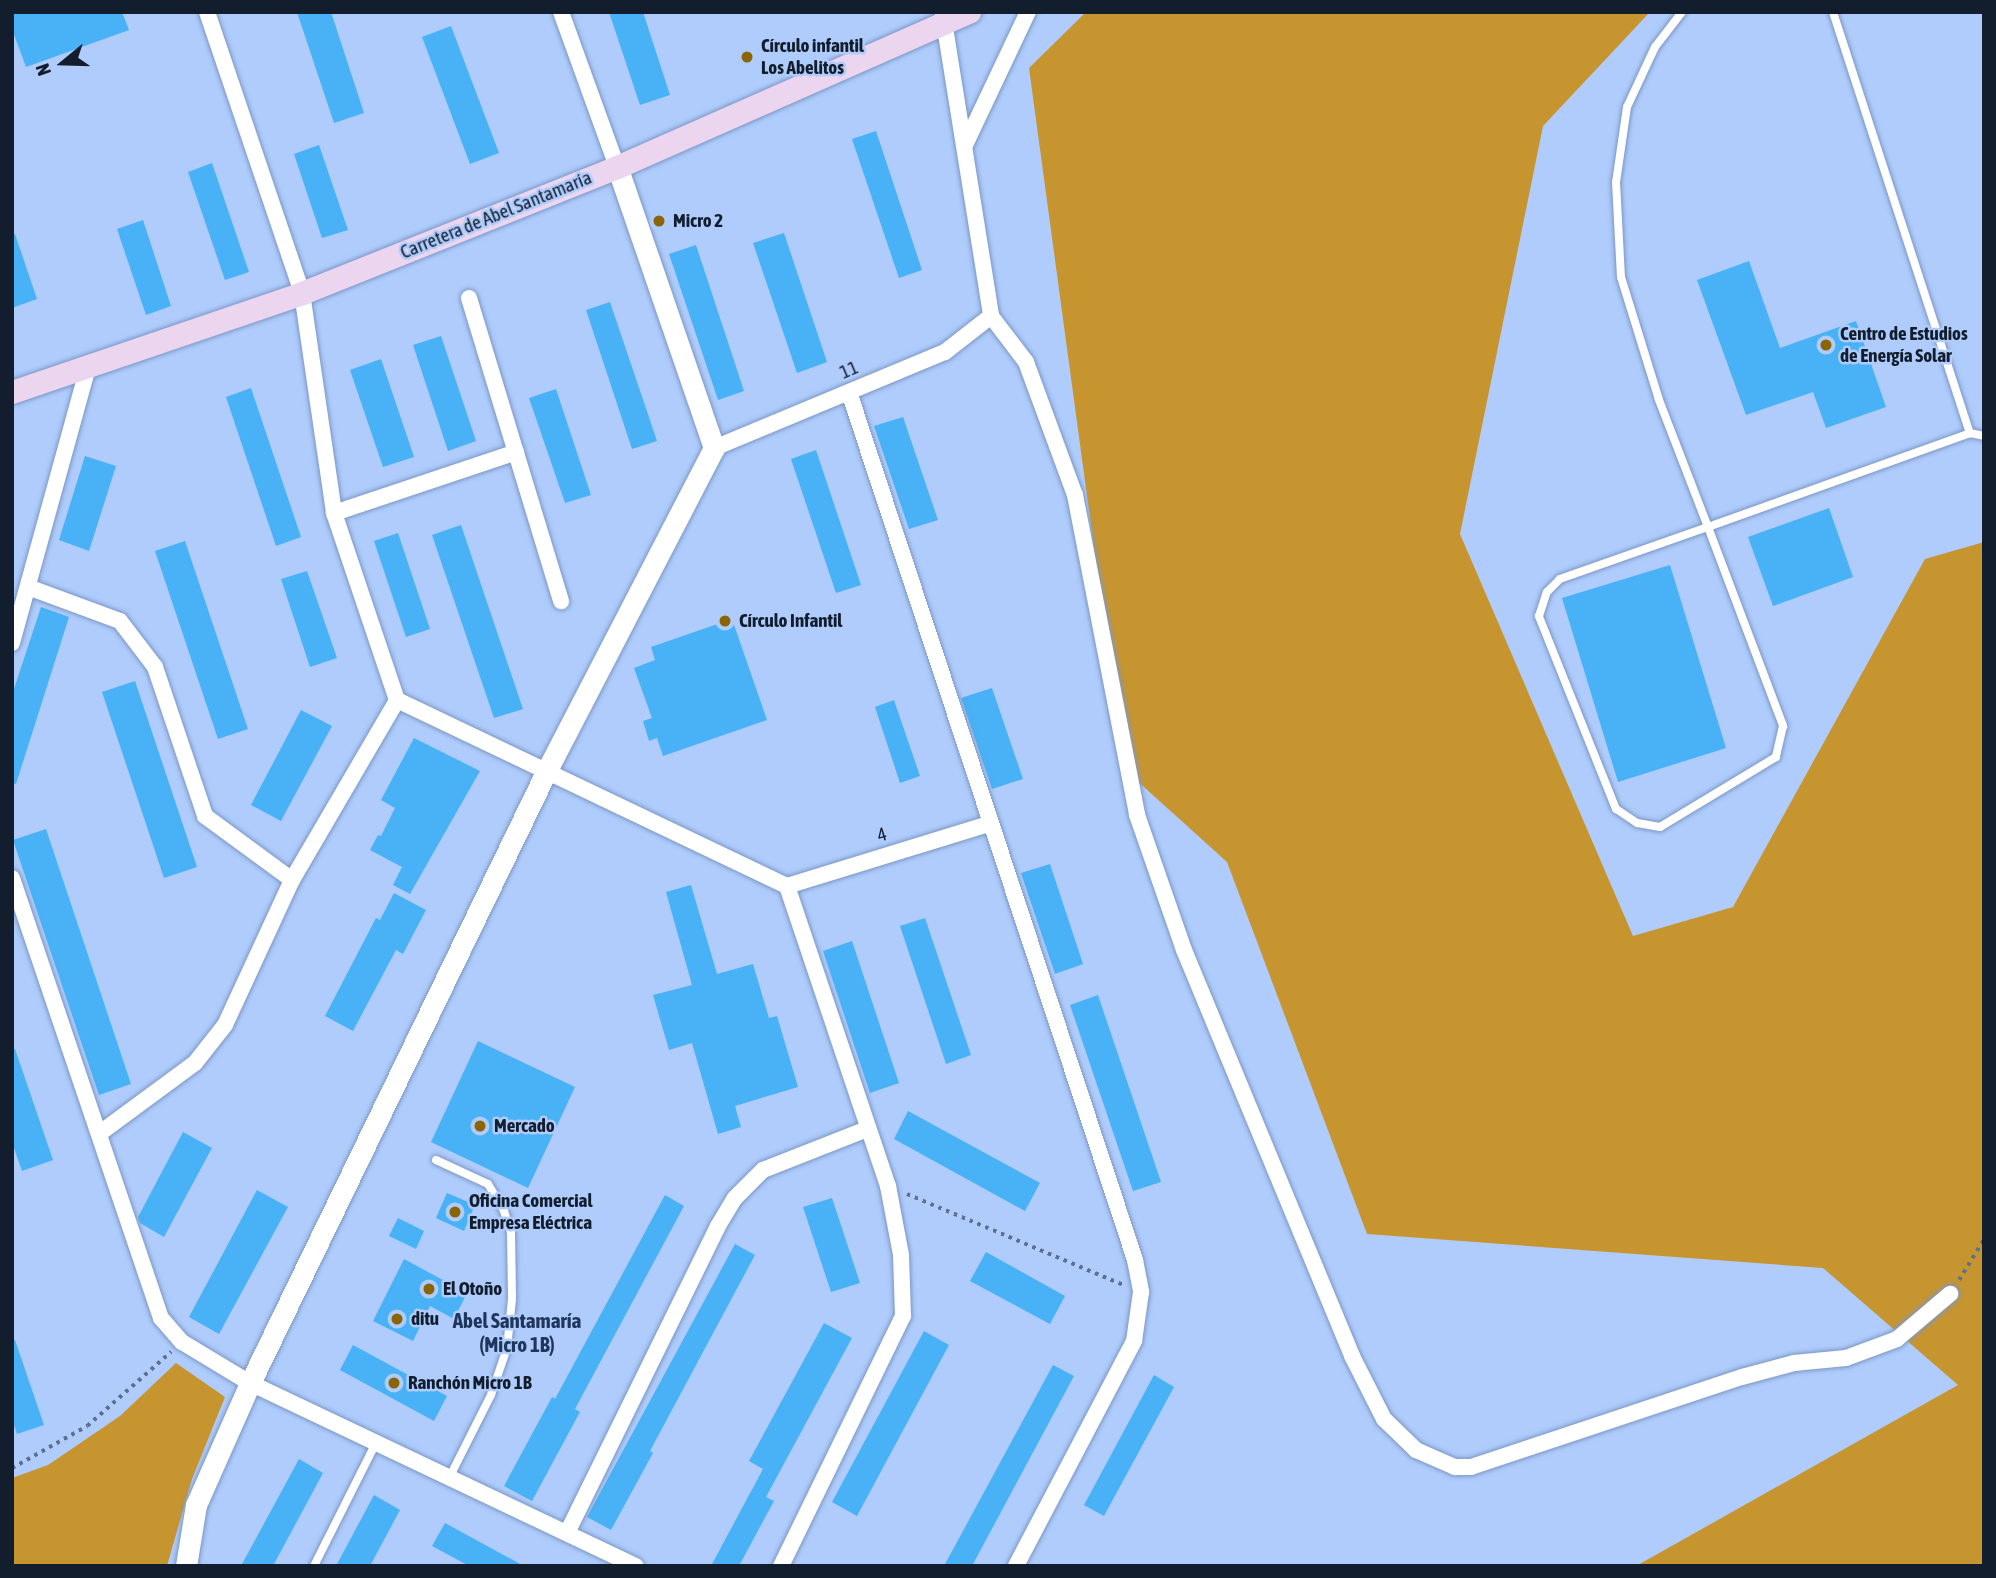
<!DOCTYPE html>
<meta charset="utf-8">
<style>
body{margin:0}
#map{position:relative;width:1996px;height:1578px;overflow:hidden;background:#afccfc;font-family:"Asap Condensed",sans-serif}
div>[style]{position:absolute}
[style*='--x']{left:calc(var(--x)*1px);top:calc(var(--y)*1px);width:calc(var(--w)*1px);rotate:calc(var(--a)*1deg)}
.green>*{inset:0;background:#c79530}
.building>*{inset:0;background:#49b1f5}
.path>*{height:3.5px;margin-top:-1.75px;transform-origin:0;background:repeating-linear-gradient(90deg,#5c708f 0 3.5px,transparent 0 8.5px)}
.roads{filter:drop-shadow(0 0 2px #7c97c5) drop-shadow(0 0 2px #7c97c5)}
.service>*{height:8px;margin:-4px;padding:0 4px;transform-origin:4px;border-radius:4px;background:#fff}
.minor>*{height:16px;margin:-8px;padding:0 8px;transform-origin:8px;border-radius:8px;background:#fff}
.tertiary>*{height:21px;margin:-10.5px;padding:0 10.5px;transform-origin:10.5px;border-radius:10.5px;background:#fff}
.secondary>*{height:23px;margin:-11.5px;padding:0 11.5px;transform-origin:11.5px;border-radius:11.5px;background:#ebd5ef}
.dots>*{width:19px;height:19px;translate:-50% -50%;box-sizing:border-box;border:4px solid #afccfc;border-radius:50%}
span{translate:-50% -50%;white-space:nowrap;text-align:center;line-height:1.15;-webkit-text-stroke:5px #afccfc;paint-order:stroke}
.poi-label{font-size:19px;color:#121d2e;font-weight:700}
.left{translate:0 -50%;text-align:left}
.street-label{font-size:19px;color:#121d2e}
.neighbourhood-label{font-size:21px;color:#20365d;font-weight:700}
.frame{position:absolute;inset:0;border:14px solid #121d2e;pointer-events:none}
.north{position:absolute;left:28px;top:28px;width:70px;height:70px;-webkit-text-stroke:5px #afccfc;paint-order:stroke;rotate:251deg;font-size:19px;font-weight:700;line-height:28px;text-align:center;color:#121d2e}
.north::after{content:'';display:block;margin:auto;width:24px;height:32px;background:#121d2e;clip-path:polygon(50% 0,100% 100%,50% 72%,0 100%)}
</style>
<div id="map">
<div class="green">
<i style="clip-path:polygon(1086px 12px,1650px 12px,1543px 126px,1460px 534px,1633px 936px,1733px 907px,1925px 559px,1984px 542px,1984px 1566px,1636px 1566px,1958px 1385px,1823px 1268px,1367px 1234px,1227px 862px,1124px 769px,1029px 68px)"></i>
<i style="clip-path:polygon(176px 1363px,225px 1397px,192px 1479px,167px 1566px,12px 1566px,12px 1478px,48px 1465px,120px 1416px)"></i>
</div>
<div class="building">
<i style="clip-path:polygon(12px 12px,122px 12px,129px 30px,26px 67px,12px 29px)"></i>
<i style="clip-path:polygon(297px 12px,331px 12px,364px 113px,334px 123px)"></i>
<i style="clip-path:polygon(609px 12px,643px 12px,670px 95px,640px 105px)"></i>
<i style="clip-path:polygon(451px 26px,499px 153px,470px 164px,422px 37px)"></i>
<i style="clip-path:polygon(876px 131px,922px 270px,899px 278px,852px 139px)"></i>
<i style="clip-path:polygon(319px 145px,348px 230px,322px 238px,294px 154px)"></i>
<i style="clip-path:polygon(212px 163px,249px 272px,225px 280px,188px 172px)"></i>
<i style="clip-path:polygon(143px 220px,171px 306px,146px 315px,117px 229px)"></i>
<i style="clip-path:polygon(784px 233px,827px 362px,797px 373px,753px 243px)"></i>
<i style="clip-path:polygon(12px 234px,15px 234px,37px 299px,12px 308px)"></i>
<i style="clip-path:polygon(696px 245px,744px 391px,718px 400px,669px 254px)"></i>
<i style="clip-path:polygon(1749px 261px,1780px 348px,1856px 321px,1886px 407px,1826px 428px,1813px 392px,1746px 415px,1697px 280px)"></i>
<i style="clip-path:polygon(610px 302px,657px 441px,632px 449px,586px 310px)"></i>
<i style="clip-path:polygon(441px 336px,476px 441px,448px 451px,413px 345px)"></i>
<i style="clip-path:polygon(381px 359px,414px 457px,383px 467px,350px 370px)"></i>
<i style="clip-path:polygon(251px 388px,301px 537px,276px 546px,226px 397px)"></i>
<i style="clip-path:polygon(556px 389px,591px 495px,565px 503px,529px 398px)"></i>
<i style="clip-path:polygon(903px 417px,938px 520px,909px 529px,874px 426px)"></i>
<i style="clip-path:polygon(816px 450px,861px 585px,836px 593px,791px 459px)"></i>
<i style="clip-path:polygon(85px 456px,116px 466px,89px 551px,59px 540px)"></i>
<i style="clip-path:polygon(1829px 508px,1853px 577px,1773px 606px,1748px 537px)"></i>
<i style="clip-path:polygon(461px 525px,523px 709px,494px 718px,432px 535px)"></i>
<i style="clip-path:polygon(398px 533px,430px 629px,406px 637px,374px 541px)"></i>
<i style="clip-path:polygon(185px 541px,248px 729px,218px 739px,155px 551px)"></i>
<i style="clip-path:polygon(1670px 565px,1726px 748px,1618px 782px,1562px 598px)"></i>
<i style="clip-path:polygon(307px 571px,337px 658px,310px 667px,281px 579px)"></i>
<i style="clip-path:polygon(41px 607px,69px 617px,16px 784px,12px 783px,12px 695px)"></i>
<i style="clip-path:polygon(732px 619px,767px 720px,663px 756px,657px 738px,649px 741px,643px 721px,652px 718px,634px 668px,655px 660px,651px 647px)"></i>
<i style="clip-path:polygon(135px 681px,197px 867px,164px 878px,102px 692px)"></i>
<i style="clip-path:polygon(992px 688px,1023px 779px,992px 789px,961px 698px)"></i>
<i style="clip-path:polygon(894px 700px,920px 776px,900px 783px,875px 707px)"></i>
<i style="clip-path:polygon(301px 710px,332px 726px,281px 821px,251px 805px)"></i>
<i style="clip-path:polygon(414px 738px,480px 771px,410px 894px,393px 885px,402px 867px,370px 850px,378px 835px,381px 836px,395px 808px,381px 800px)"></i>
<i style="clip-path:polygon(46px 829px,131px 1084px,99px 1095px,13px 840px)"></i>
<i style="clip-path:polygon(1050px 864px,1083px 964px,1055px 974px,1021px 873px)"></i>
<i style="clip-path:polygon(691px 885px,717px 974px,753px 964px,769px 1018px,777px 1016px,798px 1087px,735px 1106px,741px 1127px,718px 1134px,692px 1043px,669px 1050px,653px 995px,692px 985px,666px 892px)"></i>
<i style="clip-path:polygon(394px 893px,426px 910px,403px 954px,396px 950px,353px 1031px,325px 1016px,376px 918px,380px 920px)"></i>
<i style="clip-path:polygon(925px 918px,971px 1055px,946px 1064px,900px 926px)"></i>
<i style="clip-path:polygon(852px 941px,899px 1083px,870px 1093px,823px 951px)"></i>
<i style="clip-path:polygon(1098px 995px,1161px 1182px,1133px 1191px,1070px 1005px)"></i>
<i style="clip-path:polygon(478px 1041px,575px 1087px,528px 1188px,431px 1142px)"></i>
<i style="clip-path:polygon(12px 1049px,15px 1049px,53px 1160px,22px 1171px,12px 1142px)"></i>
<i style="clip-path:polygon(908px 1111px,1040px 1183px,1025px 1211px,894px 1139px)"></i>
<i style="clip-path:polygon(183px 1132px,212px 1148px,164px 1237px,140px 1223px,138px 1217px)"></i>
<i style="clip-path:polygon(257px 1190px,288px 1207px,219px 1334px,189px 1317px)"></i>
<i style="clip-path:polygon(447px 1193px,475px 1205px,464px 1231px,436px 1218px)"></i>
<i style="clip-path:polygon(665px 1195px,684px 1206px,575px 1409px,580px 1412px,532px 1501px,504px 1486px,552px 1397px,555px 1399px)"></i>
<i style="clip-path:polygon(832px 1198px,860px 1283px,831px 1292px,803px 1207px)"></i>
<i style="clip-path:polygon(398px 1218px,424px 1231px,416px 1249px,389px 1236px)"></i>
<i style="clip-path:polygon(735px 1244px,755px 1255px,650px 1451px,653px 1453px,611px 1530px,587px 1517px)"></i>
<i style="clip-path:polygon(986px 1252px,1065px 1296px,1050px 1324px,970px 1281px)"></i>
<i style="clip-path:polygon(404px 1259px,467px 1293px,454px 1319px,430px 1306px,413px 1341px,373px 1321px)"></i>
<i style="clip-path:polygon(824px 1323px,852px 1338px,766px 1497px,774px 1501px,739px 1566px,711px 1566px,763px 1469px,749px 1461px)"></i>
<i style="clip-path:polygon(924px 1331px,949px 1345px,857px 1516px,832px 1502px)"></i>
<i style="clip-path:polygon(15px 1340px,44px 1425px,17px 1434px,12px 1419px,12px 1341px)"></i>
<i style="clip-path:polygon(353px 1345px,447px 1396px,434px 1421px,340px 1370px)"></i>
<i style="clip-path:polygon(1053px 1365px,1074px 1376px,972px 1566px,944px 1566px)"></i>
<i style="clip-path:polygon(1154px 1375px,1174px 1387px,1104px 1516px,1084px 1505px)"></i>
<i style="clip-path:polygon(299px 1459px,323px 1473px,273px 1566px,241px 1566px)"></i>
<i style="clip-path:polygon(374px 1495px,400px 1510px,370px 1566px,336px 1566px)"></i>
<i style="clip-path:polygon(445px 1523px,524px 1566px,469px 1566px,432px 1546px)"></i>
</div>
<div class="path">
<i style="--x:907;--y:1194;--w:234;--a:22.8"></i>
<i style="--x:1959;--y:1280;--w:48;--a:-58.6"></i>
<i style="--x:12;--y:1468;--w:86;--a:-29.2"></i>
<i style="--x:87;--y:1426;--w:112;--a:-41.4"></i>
</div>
<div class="roads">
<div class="service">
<i style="--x:1682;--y:12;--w:44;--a:127.6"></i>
<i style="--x:1655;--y:47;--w:66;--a:115"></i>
<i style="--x:1627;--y:107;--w:76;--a:98.3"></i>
<i style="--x:1616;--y:182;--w:95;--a:87"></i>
<i style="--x:1621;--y:277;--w:129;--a:72.8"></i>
<i style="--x:1659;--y:400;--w:136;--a:68.9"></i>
<i style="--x:1708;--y:527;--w:213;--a:69.3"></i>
<i style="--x:1783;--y:726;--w:32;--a:103"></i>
<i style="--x:1776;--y:757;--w:135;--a:148.9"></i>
<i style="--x:1660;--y:827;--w:23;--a:-170"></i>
<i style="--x:1637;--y:823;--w:25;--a:-146"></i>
<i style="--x:1616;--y:809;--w:208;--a:-111.8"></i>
<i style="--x:1539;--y:616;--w:25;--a:-72"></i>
<i style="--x:1547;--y:592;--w:18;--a:-45"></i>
<i style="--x:1560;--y:579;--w:157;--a:-19.4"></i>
<i style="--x:1708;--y:527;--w:278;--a:-19.7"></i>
<i style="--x:1970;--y:433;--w:14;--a:12"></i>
<i style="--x:1833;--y:12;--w:443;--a:72"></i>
<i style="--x:436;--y:1160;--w:57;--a:24.8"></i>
<i style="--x:488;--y:1184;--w:31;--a:59"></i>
<i style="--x:504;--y:1211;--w:22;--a:72"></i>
<i style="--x:511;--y:1232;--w:67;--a:89.1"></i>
<i style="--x:512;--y:1299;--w:49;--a:95.8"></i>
<i style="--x:507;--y:1348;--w:50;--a:108.8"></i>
<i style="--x:491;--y:1395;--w:91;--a:116.8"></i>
<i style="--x:314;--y:1566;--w:140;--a:-63.3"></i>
</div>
<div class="minor">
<i style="--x:207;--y:12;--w:297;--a:71.3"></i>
<i style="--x:302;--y:293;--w:222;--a:81.7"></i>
<i style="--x:334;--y:513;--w:197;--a:71.4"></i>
<i style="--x:397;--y:700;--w:432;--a:25.5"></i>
<i style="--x:787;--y:886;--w:317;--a:71.4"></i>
<i style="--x:888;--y:1186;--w:70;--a:79.3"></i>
<i style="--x:901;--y:1255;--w:61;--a:88.1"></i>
<i style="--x:903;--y:1316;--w:278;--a:116"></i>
<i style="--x:561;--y:12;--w:165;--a:70.1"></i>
<i style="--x:943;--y:15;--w:305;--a:80.9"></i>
<i style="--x:991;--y:316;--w:58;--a:52.7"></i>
<i style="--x:1026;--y:362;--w:142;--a:69.8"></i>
<i style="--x:1075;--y:495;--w:326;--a:79"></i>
<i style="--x:1137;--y:815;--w:143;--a:70.8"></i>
<i style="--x:1184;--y:950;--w:439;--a:67.5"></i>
<i style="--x:1352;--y:1356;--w:71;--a:63.1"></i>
<i style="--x:1384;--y:1419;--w:45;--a:44.1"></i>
<i style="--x:1416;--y:1450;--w:43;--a:23.6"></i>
<i style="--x:1455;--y:1467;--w:16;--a:0"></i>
<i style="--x:1471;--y:1467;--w:286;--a:-18.4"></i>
<i style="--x:1742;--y:1377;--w:54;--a:-15.1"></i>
<i style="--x:1794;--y:1363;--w:52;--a:-5.5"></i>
<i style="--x:1846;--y:1358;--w:54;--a:-20.4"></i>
<i style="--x:1897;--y:1339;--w:70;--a:-40.3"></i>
<i style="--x:965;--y:145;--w:147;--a:-64.7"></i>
<i style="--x:469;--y:298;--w:317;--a:73.1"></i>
<i style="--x:849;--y:392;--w:914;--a:71.76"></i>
<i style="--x:1135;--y:1260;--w:33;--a:79"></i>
<i style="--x:1141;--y:1292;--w:49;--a:98.1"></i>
<i style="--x:1134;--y:1341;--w:254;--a:117.7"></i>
<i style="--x:714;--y:448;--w:250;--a:-22.6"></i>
<i style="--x:945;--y:352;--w:58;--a:-38"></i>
<i style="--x:334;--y:513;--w:192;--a:-18.5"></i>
<i style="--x:28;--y:587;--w:98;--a:20.3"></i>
<i style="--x:120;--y:621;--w:58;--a:52.7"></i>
<i style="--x:155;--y:667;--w:157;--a:71.4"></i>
<i style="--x:205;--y:816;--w:108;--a:36.3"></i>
<i style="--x:12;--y:643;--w:286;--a:-74.6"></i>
<i style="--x:12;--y:878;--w:465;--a:71.3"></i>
<i style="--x:161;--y:1318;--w:32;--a:49"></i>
<i style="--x:182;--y:1342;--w:79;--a:31.1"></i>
<i style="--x:250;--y:1383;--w:427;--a:25.4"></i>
<i style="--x:787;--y:886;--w:211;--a:-17.1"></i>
<i style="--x:100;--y:1133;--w:118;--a:-36.4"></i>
<i style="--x:195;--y:1063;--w:48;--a:-51.7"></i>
<i style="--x:225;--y:1025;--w:160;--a:-65.2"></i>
<i style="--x:292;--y:880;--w:208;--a:-59.7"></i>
<i style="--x:567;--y:1533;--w:342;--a:-63.8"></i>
<i style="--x:718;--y:1226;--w:33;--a:-59"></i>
<i style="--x:735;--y:1198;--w:40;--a:-45"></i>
<i style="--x:763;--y:1170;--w:112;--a:-21.5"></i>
</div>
<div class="tertiary">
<i style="--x:186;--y:1566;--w:62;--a:-80.7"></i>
<i style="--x:196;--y:1505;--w:133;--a:-66.1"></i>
<i style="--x:250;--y:1383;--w:681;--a:-64.15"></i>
<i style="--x:547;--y:770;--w:363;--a:-62.6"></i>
<i style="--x:714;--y:448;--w:297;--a:-109"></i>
</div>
<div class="secondary">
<i style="--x:12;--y:392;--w:306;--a:-18.8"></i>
<i style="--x:302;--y:293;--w:339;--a:-21.8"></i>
<i style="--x:617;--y:167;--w:385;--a:-23.8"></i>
</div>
</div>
<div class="dots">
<i style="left:747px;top:57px;background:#8b6404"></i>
<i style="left:659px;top:221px;background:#8b6404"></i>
<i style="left:1826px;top:345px;background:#8b6404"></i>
<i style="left:725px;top:621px;background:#8b6404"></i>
<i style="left:480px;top:1126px;background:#8b6404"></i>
<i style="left:455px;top:1212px;background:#8b6404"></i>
<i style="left:429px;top:1289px;background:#8b6404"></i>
<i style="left:397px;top:1319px;background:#8b6404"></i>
<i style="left:394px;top:1383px;background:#8b6404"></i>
</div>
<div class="poi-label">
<span class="left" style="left:761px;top:57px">Círculo infantil<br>Los Abelitos</span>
<span class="left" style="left:673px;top:221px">Micro 2</span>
<span class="left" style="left:1840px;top:345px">Centro de Estudios<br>de Energía Solar</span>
<span class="left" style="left:739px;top:621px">Círculo Infantil</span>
<span class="left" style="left:494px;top:1126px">Mercado</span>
<span class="left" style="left:469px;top:1212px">Oficina Comercial<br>Empresa Eléctrica</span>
<span class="left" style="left:443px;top:1289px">El Otoño</span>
<span class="left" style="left:411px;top:1319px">ditu</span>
<span class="left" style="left:408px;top:1383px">Ranchón Micro 1B</span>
</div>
<div class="street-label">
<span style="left:496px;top:215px;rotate:-22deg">Carretera de Abel Santamaría</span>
<span style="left:849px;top:370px;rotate:-23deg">11</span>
<span style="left:882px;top:835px;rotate:-17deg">4</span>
</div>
<div class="neighbourhood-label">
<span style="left:517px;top:1332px">Abel Santamaría<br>(Micro 1B)</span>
</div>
<div class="frame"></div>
<div class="north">N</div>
</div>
